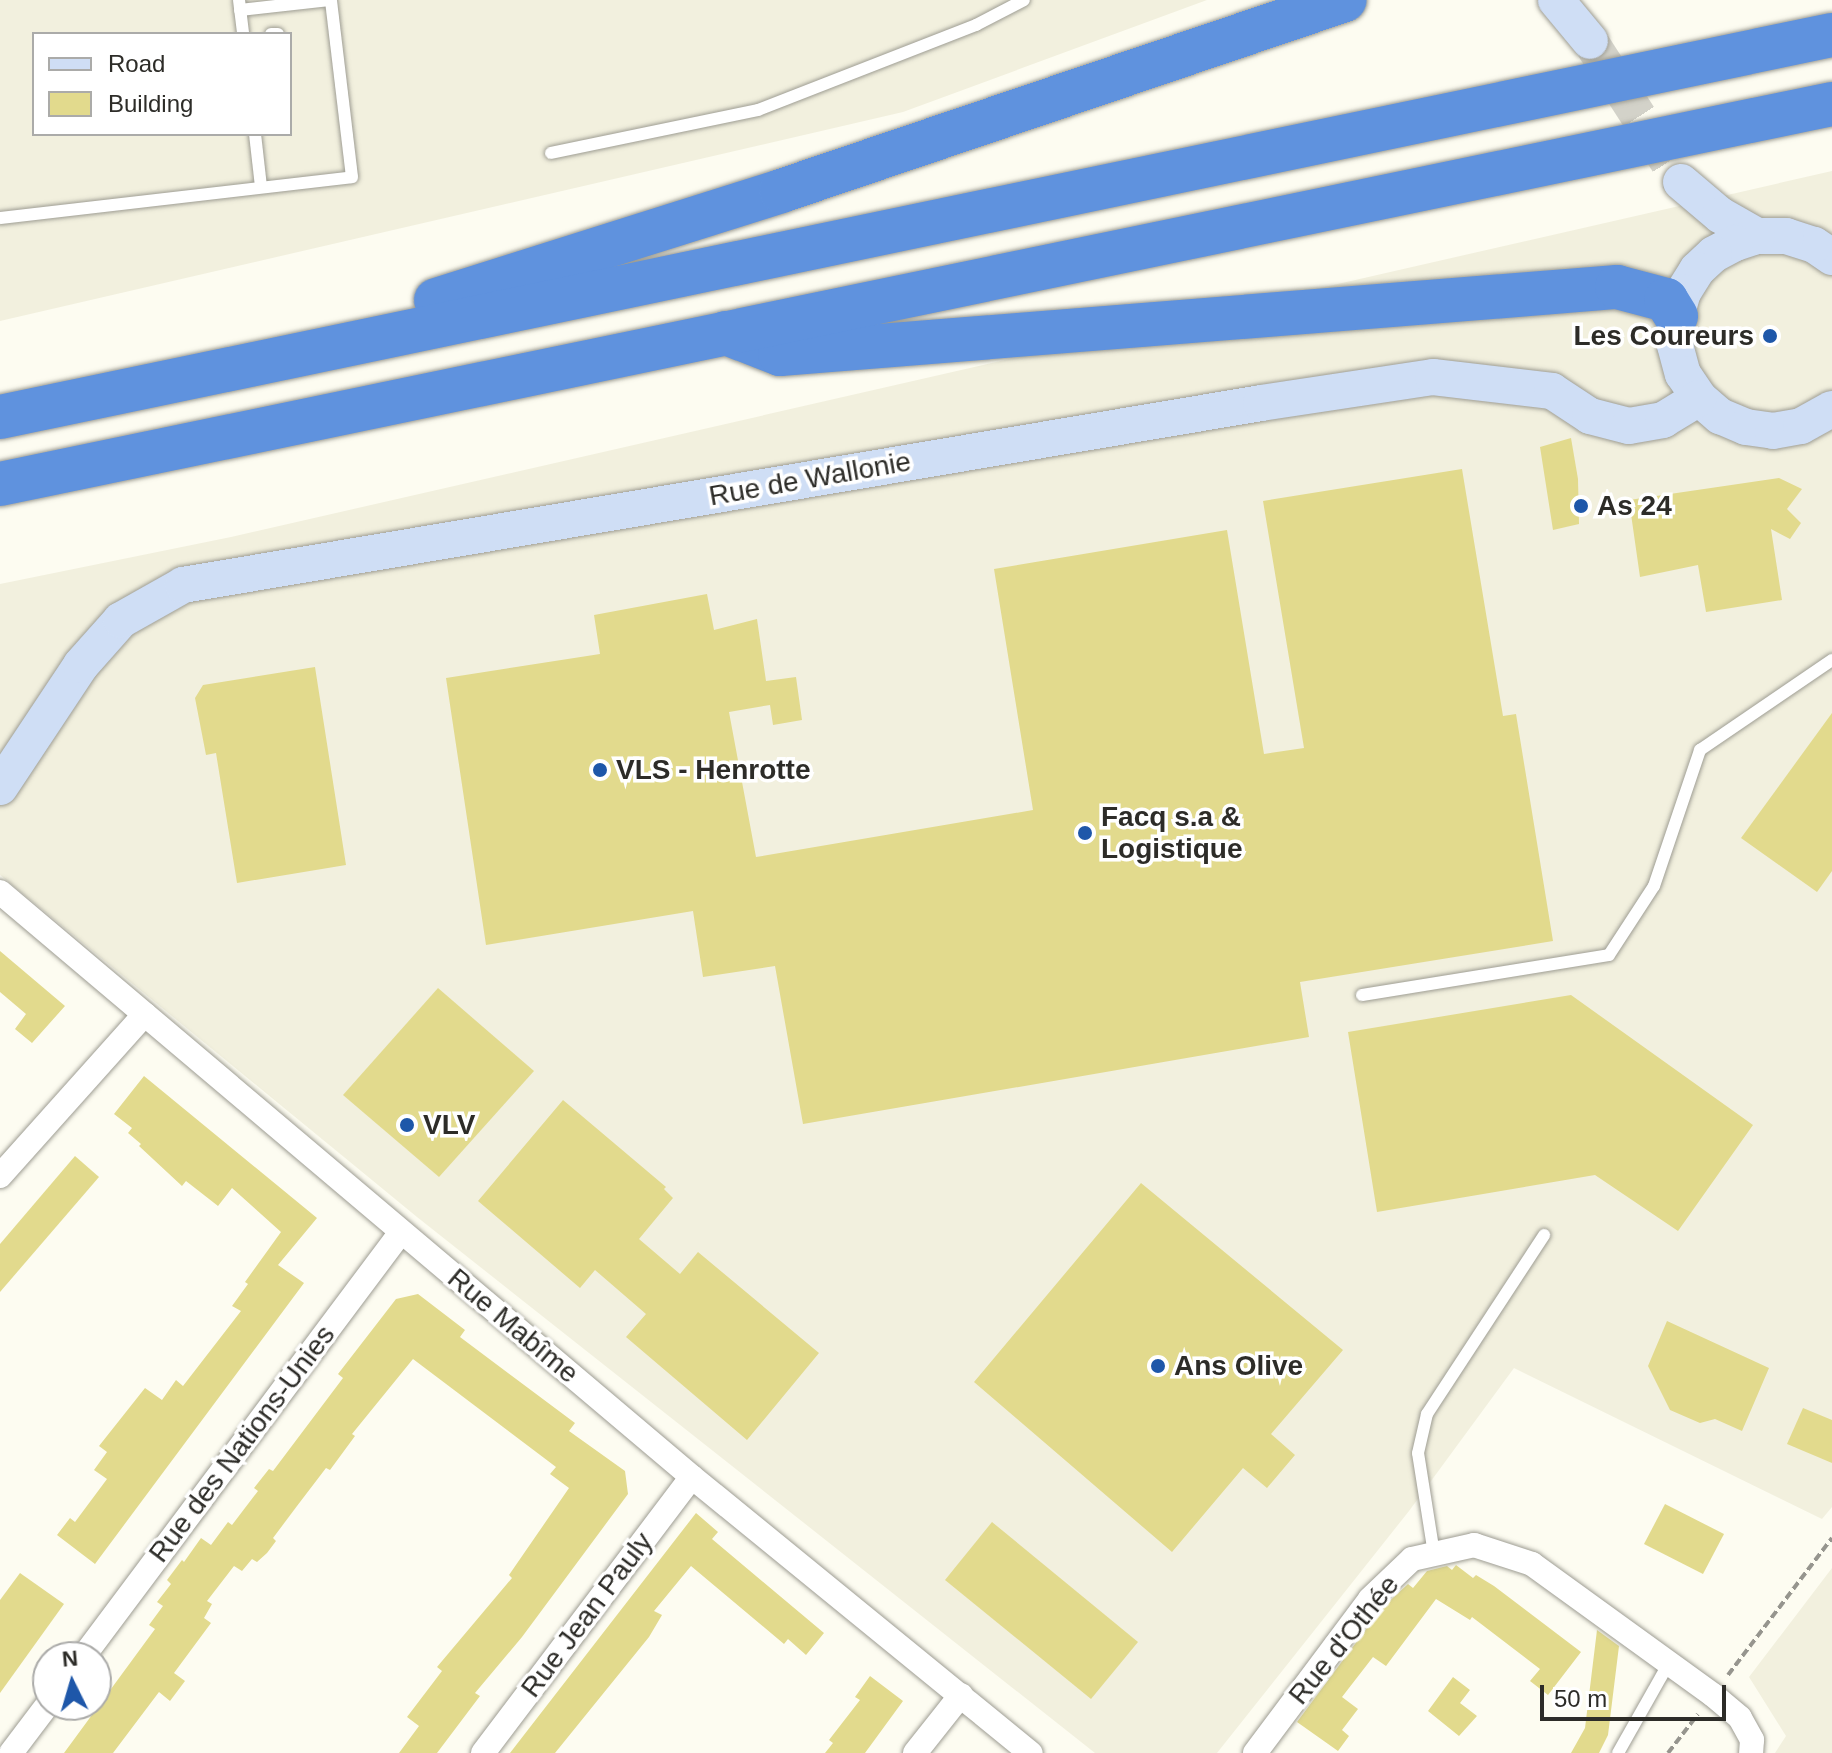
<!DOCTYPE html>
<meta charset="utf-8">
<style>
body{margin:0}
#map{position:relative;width:1832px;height:1753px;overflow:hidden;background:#fdfcf1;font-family:Arial,sans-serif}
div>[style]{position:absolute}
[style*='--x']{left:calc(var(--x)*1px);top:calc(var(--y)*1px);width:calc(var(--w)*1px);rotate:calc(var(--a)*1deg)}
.built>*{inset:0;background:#f2f0de}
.building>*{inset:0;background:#e2da8d}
.secondary-tunnel>*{height:36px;margin-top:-18px;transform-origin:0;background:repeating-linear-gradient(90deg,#d3d2c9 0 36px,transparent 0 54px)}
.path>*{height:4px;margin-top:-2px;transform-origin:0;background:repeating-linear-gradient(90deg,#96958e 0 8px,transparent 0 12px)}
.roads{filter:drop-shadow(0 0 2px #9e9d93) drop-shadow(0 0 2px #9e9d93)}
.lane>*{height:12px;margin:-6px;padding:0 6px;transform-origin:6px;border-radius:6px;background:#fff}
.street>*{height:24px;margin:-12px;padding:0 12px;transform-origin:12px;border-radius:12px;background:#fff}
.secondary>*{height:36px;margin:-18px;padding:0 18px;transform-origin:18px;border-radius:18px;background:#cfdef5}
.highway>*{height:44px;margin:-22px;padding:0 22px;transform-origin:22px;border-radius:22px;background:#5f92de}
.dots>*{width:22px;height:22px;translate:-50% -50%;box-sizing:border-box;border:4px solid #fff;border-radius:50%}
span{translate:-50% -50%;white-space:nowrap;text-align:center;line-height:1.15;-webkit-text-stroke:7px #fff;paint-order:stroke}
.poi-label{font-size:28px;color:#2d2c28;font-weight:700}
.right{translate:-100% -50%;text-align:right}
.left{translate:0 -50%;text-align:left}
.street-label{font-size:28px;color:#2d2c28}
.legend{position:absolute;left:32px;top:32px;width:260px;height:104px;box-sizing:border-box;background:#fff;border:2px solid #ababa9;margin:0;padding:10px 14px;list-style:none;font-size:24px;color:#2d2c28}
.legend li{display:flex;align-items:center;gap:16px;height:40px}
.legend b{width:40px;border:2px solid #ababa9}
.north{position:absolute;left:32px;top:1641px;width:80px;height:80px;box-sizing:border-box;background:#fff;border:2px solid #ababa9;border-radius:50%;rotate:355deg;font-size:22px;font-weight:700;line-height:32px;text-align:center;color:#2d2c28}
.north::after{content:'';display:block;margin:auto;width:28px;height:36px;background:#1e57a9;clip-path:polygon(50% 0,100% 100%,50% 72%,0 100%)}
.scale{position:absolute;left:1540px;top:1685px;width:186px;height:36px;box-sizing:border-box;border:4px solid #2d2c28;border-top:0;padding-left:10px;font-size:24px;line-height:28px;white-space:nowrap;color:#2d2c28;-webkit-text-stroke:6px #fff;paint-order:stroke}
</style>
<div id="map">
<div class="built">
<i style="clip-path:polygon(evenodd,0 0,1207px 0,903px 112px,0 321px,0 0,34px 34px,290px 34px,290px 134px,34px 134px,34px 34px)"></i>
<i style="clip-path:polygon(1832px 171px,1832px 1507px,1822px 1519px,1514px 1368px,1409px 1511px,1217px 1753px,1095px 1753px,417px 1217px,0 875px,0 584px,231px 537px)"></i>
<i style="clip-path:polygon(1832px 1568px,1832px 1753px,1775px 1753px,1786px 1736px,1749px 1677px)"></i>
</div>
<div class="building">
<i style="clip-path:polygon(1571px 438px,1578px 479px,1579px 524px,1553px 530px,1540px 447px)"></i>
<i style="clip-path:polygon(1462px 469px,1503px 716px,1516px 714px,1553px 941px,1300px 982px,1309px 1037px,803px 1124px,775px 966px,703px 977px,693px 911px,486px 945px,446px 678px,600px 654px,594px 615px,707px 594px,714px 630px,757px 619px,766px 681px,796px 677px,802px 720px,773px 725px,770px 705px,729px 712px,756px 857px,1033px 810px,994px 569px,1227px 530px,1264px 754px,1304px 748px,1263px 501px)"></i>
<i style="clip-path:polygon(1779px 478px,1802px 489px,1787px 509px,1801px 523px,1790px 539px,1771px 529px,1782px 600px,1706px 612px,1698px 565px,1640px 577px,1629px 500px)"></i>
<i style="clip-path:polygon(315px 667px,346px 865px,237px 883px,216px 753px,206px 755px,195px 698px,203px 685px)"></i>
<i style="clip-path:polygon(1832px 713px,1832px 871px,1817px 892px,1741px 838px)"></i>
<i style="clip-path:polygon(0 951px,65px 1006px,32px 1043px,15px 1029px,26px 1014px,0 992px)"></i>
<i style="clip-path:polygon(438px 988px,534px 1071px,439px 1177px,343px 1095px)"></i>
<i style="clip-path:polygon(1571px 995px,1753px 1125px,1678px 1231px,1595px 1175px,1377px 1212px,1348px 1032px)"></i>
<i style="clip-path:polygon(144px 1076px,317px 1218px,278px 1265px,304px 1283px,95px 1564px,57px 1535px,70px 1518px,75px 1522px,107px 1479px,94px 1470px,107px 1452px,99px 1446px,145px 1388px,162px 1400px,176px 1380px,183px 1386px,241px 1311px,232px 1306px,248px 1284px,245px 1282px,281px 1232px,232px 1188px,218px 1206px,186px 1181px,182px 1186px,139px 1146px,141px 1144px,128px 1133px,132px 1128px,114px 1114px)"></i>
<i style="clip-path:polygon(563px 1100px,666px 1187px,664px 1189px,673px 1198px,639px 1239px,680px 1274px,698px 1252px,819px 1353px,747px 1440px,626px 1337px,646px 1314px,595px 1270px,580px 1288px,478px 1201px)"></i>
<i style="clip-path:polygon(75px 1156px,99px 1177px,0 1292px,0 1244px)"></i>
<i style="clip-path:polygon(1141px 1183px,1343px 1350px,1271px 1434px,1295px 1455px,1267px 1488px,1243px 1468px,1172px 1552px,974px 1382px)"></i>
<i style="clip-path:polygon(418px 1294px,465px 1330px,460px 1337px,575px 1423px,569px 1431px,625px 1471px,628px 1494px,522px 1637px,475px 1693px,480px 1696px,437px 1753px,399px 1753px,419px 1726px,407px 1717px,442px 1671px,437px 1667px,512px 1578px,509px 1575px,569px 1488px,550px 1474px,556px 1467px,413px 1359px,352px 1434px,355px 1436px,330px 1470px,326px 1468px,297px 1506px,273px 1538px,276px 1541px,267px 1553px,257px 1562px,252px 1559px,242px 1571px,234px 1566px,207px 1601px,212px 1604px,204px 1618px,211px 1623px,174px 1673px,185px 1681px,170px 1701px,159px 1692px,113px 1753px,64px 1753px,155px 1629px,149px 1625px,163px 1606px,157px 1602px,171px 1584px,167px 1580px,182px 1560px,184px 1562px,201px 1538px,211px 1545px,228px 1522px,232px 1525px,258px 1491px,254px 1488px,269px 1469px,273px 1471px,343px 1378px,338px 1374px,396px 1299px)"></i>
<i style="clip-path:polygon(1667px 1321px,1769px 1368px,1742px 1431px,1715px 1419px,1700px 1423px,1670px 1410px,1648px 1366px)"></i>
<i style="clip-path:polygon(1803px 1408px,1832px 1420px,1832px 1463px,1787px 1444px)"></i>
<i style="clip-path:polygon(1665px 1504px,1724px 1534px,1703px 1574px,1644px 1544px)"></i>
<i style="clip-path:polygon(696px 1513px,718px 1532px,712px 1539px,824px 1633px,806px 1655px,788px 1639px,784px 1644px,691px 1566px,654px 1611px,662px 1615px,649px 1637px,555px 1753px,510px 1753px)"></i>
<i style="clip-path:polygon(992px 1522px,1138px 1642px,1091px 1699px,945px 1580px)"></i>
<i style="clip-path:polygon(1456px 1565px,1473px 1578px,1476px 1575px,1494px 1586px,1581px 1652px,1548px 1695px,1530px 1681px,1540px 1669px,1472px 1617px,1470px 1620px,1436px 1599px,1386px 1666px,1373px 1657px,1342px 1697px,1358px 1709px,1342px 1730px,1349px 1736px,1338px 1751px,1297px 1722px,1381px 1609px,1408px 1584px,1413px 1588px,1427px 1571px,1447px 1566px,1452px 1570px)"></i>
<i style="clip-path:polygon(20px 1573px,64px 1604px,0 1693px,0 1600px)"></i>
<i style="clip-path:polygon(1597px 1630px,1619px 1646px,1608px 1735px,1599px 1753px,1571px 1753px,1585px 1728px)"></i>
<i style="clip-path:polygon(870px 1676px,903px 1701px,865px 1753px,825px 1753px,833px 1743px,829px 1740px,860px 1700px,855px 1697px)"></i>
<i style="clip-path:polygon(1453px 1677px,1470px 1690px,1460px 1703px,1477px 1716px,1459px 1736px,1428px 1711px)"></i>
</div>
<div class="secondary-tunnel">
<i style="--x:1590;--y:41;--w:168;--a:57.2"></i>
</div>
<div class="path">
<i style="--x:1728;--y:1675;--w:172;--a:-52.8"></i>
<i style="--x:1668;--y:1753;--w:49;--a:-52.4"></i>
</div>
<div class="roads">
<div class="lane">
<i style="--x:239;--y:0;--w:34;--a:83"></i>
<i style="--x:240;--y:10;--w:90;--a:-6.4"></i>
<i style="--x:271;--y:34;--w:7;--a:0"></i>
<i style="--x:255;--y:134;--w:53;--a:83.5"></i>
<i style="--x:551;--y:153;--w:211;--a:-11.7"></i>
<i style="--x:758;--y:110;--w:234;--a:-21.3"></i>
<i style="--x:976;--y:25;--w:54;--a:-27.5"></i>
<i style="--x:0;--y:218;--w:354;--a:-6.6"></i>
<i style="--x:352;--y:177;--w:178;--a:-96.8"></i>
<i style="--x:1362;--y:995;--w:250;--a:-9.2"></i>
<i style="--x:1609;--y:955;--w:82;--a:-56.9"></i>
<i style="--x:1654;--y:886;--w:144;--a:-71.3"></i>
<i style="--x:1700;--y:750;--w:160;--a:-34.3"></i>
<i style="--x:1434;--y:1554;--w:102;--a:-99"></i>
<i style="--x:1418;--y:1453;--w:40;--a:-77"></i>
<i style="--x:1427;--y:1414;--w:214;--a:-56.8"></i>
<i style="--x:1618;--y:1753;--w:103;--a:-60.5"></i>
</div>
<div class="street">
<i style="--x:0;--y:892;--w:906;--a:40.21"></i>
<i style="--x:692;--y:1477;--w:437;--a:39.2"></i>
<i style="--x:0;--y:1176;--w:217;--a:-48.2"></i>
<i style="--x:83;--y:1657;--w:531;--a:-53.19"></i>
<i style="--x:11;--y:1753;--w:61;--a:-52.9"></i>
<i style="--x:483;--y:1753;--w:346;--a:-52.9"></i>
<i style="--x:915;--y:1753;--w:74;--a:-51.6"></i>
<i style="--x:1255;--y:1753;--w:192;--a:-53.2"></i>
<i style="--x:1370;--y:1599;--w:58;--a:-43.6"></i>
<i style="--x:1412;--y:1559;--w:64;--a:-12.7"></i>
<i style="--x:1474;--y:1545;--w:61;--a:18.1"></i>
<i style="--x:1532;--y:1564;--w:223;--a:35.9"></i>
<i style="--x:1713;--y:1695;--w:35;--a:40"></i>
<i style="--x:1740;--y:1718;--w:25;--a:61"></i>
<i style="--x:1752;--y:1740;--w:13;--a:94"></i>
</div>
<div class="secondary">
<i style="--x:1556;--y:0;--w:53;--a:50.3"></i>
<i style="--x:1681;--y:182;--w:51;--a:40.2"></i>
<i style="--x:1720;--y:215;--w:43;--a:29.6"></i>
<i style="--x:1832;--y:257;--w:22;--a:-146"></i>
<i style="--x:1814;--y:245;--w:29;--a:-162"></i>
<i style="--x:1786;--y:236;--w:29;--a:180"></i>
<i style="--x:1757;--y:236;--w:23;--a:162"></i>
<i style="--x:1735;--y:243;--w:24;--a:152"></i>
<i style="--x:1714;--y:254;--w:23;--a:137"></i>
<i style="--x:1697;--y:270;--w:26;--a:122"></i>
<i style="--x:1683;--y:292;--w:25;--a:106"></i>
<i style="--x:1676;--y:316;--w:29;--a:92"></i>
<i style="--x:1675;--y:345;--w:30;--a:75"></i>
<i style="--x:1683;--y:374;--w:29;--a:56"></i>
<i style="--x:1699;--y:398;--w:28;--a:41"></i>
<i style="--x:1720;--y:416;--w:28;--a:23"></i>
<i style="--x:1746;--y:427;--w:27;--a:8"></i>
<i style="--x:1773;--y:431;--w:28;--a:-10"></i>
<i style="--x:1801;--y:426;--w:35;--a:-29"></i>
<i style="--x:0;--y:787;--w:146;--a:-56.4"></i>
<i style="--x:81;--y:665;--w:60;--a:-48.4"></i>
<i style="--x:121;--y:620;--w:71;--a:-29.4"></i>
<i style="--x:183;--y:585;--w:1093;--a:-9.58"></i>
<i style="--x:1261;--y:403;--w:174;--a:-8.6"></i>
<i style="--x:1433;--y:377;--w:120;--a:6.7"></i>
<i style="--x:1552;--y:391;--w:45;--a:33.3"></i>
<i style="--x:1590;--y:416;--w:40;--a:14.4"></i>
<i style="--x:1629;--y:426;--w:35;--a:-10"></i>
<i style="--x:1663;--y:420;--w:42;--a:-31.4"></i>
</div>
<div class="highway">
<i style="--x:436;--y:300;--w:362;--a:-17.5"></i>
<i style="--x:781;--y:191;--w:595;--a:-18.71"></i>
<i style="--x:726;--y:333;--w:58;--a:21.3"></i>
<i style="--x:780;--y:354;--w:840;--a:-4.58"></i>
<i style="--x:1617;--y:287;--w:51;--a:14.9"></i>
<i style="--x:1666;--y:300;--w:19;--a:58"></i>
<i style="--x:0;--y:417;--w:1871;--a:-11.78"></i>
<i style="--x:0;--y:484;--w:1871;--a:-11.72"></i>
</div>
</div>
<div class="dots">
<i style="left:1770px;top:336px;background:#1e57a9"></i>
<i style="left:1581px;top:506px;background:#1e57a9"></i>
<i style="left:600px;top:770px;background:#1e57a9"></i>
<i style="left:1085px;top:833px;background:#1e57a9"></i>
<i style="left:407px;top:1125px;background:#1e57a9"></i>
<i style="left:1158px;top:1366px;background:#1e57a9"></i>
</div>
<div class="poi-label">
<span class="right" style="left:1754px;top:336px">Les Coureurs</span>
<span class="left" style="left:1597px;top:506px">As 24</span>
<span class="left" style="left:616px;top:770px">VLS - Henrotte</span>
<span class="left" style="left:1101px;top:833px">Facq s.a &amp;<br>Logistique</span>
<span class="left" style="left:423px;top:1125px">VLV</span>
<span class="left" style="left:1174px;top:1366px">Ans Olive</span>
</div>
<div class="street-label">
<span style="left:810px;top:479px;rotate:-10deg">Rue de Wallonie</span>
<span style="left:513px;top:1326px;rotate:40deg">Rue Mabîme</span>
<span style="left:242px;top:1444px;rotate:-53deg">Rue des Nations-Unies</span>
<span style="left:587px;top:1615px;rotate:-53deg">Rue Jean Pauly</span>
<span style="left:1344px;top:1640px;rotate:-51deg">Rue d'Othée</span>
</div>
<ul class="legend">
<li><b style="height:10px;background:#cfdef5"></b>Road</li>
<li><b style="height:22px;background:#e2da8d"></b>Building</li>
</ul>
<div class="north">N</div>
<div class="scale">50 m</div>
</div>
